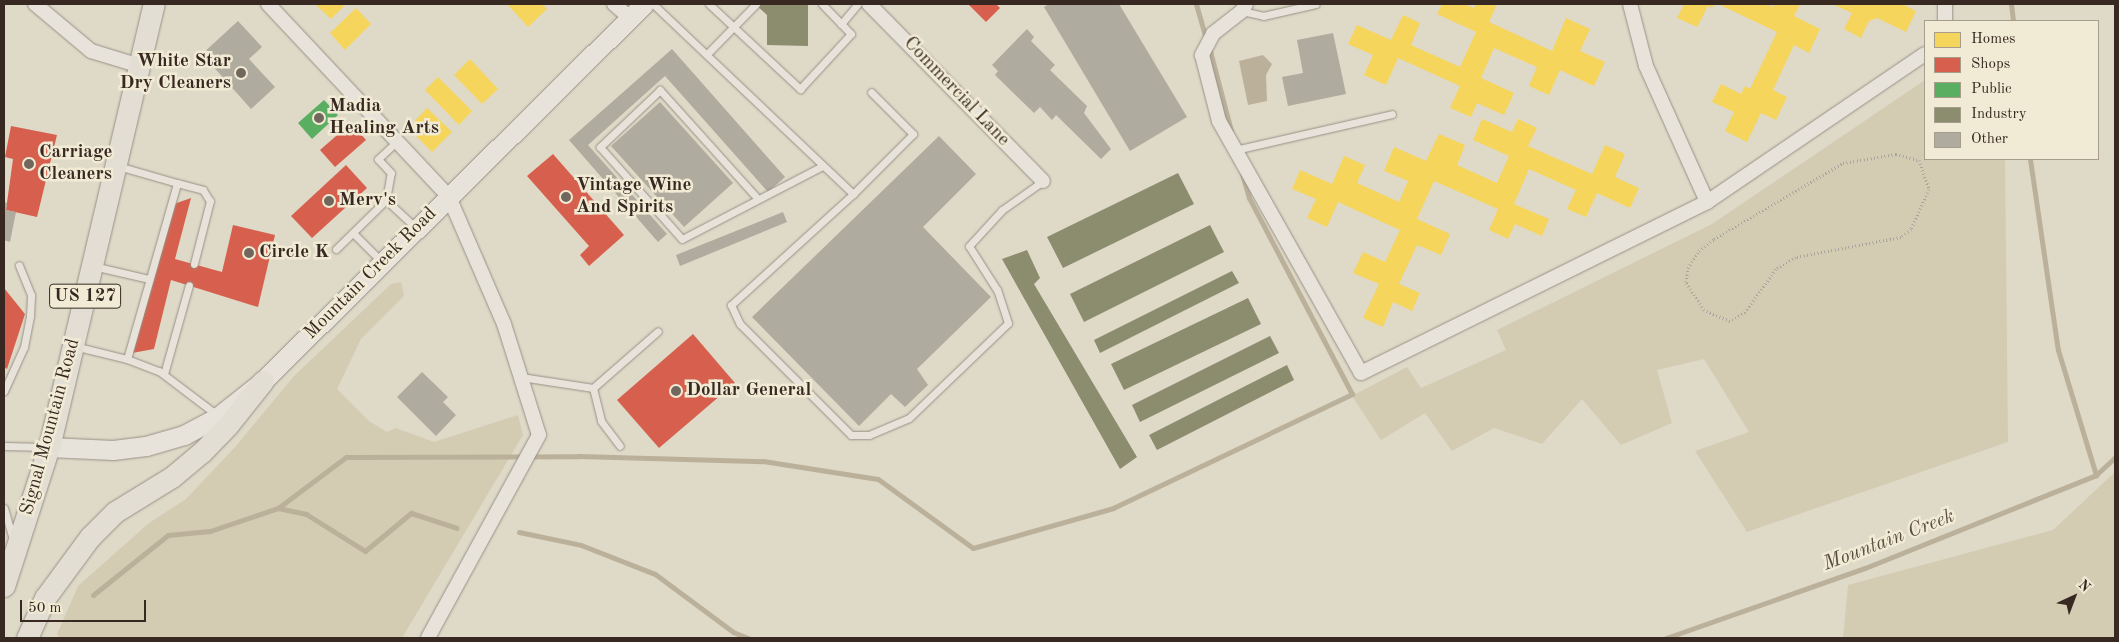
<!DOCTYPE html>
<style>
body{margin:0}
#map{position:relative;width:2119px;height:642px;overflow:hidden;background:#dfd9c7;font-family:"Old Standard TT",serif}
div>[style]{position:absolute}
[style*='--x']{left:calc(var(--x)*1px);top:calc(var(--y)*1px);width:calc(var(--w)*1px);rotate:calc(var(--a)*1deg)}
.green>*{inset:0;background:#d4cbb3}
.water>*{inset:0;background:#bbb19b}
.homes>*{inset:0;background:#f6d55c}
.shops>*{inset:0;background:#d6604d}
.public>*{inset:0;background:#5aae61}
.industry>*{inset:0;background:#8c8c6e}
.stream>*{height:5px;margin:-2.5px;padding:0 2.5px;transform-origin:2.5px;border-radius:2.5px;background:#bbb19b}
.building>*{inset:0;background:#b0ab9f}
.path>*{height:3px;margin-top:-1.5px;transform-origin:0;background:repeating-linear-gradient(90deg,#a9a49c 0 1px,transparent 0 3.5px)}
.roads{filter:drop-shadow(0 0 1px #969187) drop-shadow(0 0 1px #969187)}
.service>*{height:7px;margin:-3.5px;padding:0 3.5px;transform-origin:3.5px;border-radius:3.5px;background:#e7e3da}
.minor>*{height:14px;margin:-7px;padding:0 7px;transform-origin:7px;border-radius:7px;background:#e7e3da}
.secondary>*{height:19px;margin:-9.5px;padding:0 9.5px;transform-origin:9.5px;border-radius:9.5px;background:#e7e3da}
.primary>*{height:21px;margin:-10.5px;padding:0 10.5px;transform-origin:10.5px;border-radius:10.5px;background:#e2ded4}
.dots>*{width:14px;height:14px;translate:-50% -50%;box-sizing:border-box;border:2px solid #f1ead4;border-radius:50%}
span{translate:-50% -50%;white-space:nowrap;text-align:center;line-height:1.15;-webkit-text-stroke:5px #f1ead4;paint-order:stroke}
.shield-label span{padding:1px 4px;background:#f1ead4;border:1px solid;border-radius:4px;-webkit-text-stroke-width:0}
.shield-label{font-size:18px;color:#372922;font-weight:700}
.poi-label{font-size:19px;color:#372922;font-weight:700}
.right{translate:-100% -50%;text-align:right}
.left{translate:0 -50%;text-align:left}
.street-label{font-size:19px;color:#372922}
.water-label{font-size:20px;color:#5a4d41;font-style:italic}
.frame{position:absolute;inset:0;border:5px solid #372922;pointer-events:none}
.legend{position:absolute;left:1924px;top:20px;width:175px;height:140px;box-sizing:border-box;background:#f1ead4;border:1px solid #a79d8d;margin:0;padding:6px 9px;list-style:none;font-size:15px;color:#372922}
.legend li{display:flex;align-items:center;gap:10px;height:25px}
.legend b{width:25px;border:1px solid #a79d8d}
.north{position:absolute;left:2049px;top:572px;width:50px;height:50px;-webkit-text-stroke:4px #f1ead4;paint-order:stroke;rotate:43deg;font-size:14px;font-weight:700;line-height:20px;text-align:center;color:#372922}
.north::after{content:'';display:block;margin:auto;width:18px;height:22px;background:#372922;clip-path:polygon(50% 0,100% 100%,50% 72%,0 100%)}
.scale{position:absolute;left:20px;top:600px;width:126px;height:22px;box-sizing:border-box;border:2px solid #372922;border-top:0;padding-left:6px;font-size:15px;line-height:18px;white-space:nowrap;color:#372922;-webkit-text-stroke:4px #f1ead4;paint-order:stroke}
</style>
<div id="map">
<div class="green">
<i style="clip-path:polygon(1925px 80px,1925px 159px,2005px 159px,2008px 442px,1747px 532px,1695px 451px,1749px 432px,1704px 359px,1657px 370px,1672px 423px,1621px 445px,1582px 399px,1542px 444px,1494px 428px,1452px 451px,1425px 413px,1381px 440px,1352px 396px,1407px 367px,1421px 388px,1506px 350px,1497px 330px,1712px 224px)"></i>
<i style="clip-path:polygon(401px 282px,404px 296px,361px 339px,337px 389px,369px 421px,387px 432px,396px 428px,434px 442px,518px 415px,523px 435px,402px 638px,59px 638px,57px 634px,78px 586px,149px 523px,186px 499px,236px 446px,294px 376px,391px 284px)"></i>
<i style="clip-path:polygon(2115px 472px,2115px 638px,1843px 638px,1848px 585px,2053px 530px)"></i>
</div>
<div class="water">
<i style="clip-path:polygon(1263px 55px,1272px 64px,1266px 75px,1267px 101px,1248px 105px,1239px 61px)"></i>
</div>
<div class="homes">
<i style="clip-path:polygon(315px 4px,346px 4px,331px 19px)"></i>
<i style="clip-path:polygon(507px 4px,542px 4px,547px 9px,528px 27px)"></i>
<i style="clip-path:polygon(1442px 4px,1464px 4px,1474px 8px,1476px 4px,1497px 4px,1489px 22px,1552px 51px,1566px 18px,1590px 29px,1580px 51px,1605px 62px,1594px 86px,1560px 70px,1549px 95px,1529px 86px,1537px 67px,1494px 48px,1481px 78px,1514px 93px,1504px 115px,1477px 103px,1471px 117px,1450px 108px,1460px 86px,1398px 58px,1386px 85px,1364px 75px,1373px 55px,1348px 44px,1357px 25px,1391px 40px,1403px 15px,1420px 23px,1411px 45px,1460px 67px,1476px 32px,1437px 14px)"></i>
<i style="clip-path:polygon(1684px 4px,1714px 4px,1712px 8px,1708px 6px,1697px 27px,1677px 18px)"></i>
<i style="clip-path:polygon(1718px 4px,1766px 4px,1773px 7px,1774px 4px,1800px 4px,1794px 16px,1820px 29px,1809px 53px,1794px 45px,1773px 90px,1787px 97px,1776px 120px,1761px 113px,1747px 142px,1725px 131px,1734px 112px,1712px 102px,1721px 84px,1741px 94px,1745px 86px,1750px 89px,1777px 32px)"></i>
<i style="clip-path:polygon(1832px 4px,1902px 4px,1916px 11px,1906px 32px,1877px 18px,1869px 21px,1861px 38px,1844px 29px,1852px 13px)"></i>
<i style="clip-path:polygon(356px 8px,371px 24px,345px 50px,330px 33px)"></i>
<i style="clip-path:polygon(470px 59px,498px 89px,482px 104px,454px 75px)"></i>
<i style="clip-path:polygon(438px 77px,472px 111px,459px 125px,425px 90px)"></i>
<i style="clip-path:polygon(427px 108px,452px 132px,432px 152px,408px 128px)"></i>
<i style="clip-path:polygon(1482px 119px,1512px 132px,1518px 119px,1537px 128px,1528px 146px,1592px 174px,1605px 145px,1625px 154px,1615px 177px,1639px 188px,1630px 208px,1597px 193px,1586px 217px,1567px 209px,1576px 190px,1529px 169px,1514px 204px,1549px 219px,1542px 236px,1515px 224px,1508px 239px,1489px 230px,1498px 209px,1434px 181px,1417px 219px,1450px 234px,1441px 255px,1417px 245px,1399px 284px,1420px 293px,1412px 311px,1393px 302px,1383px 327px,1363px 318px,1379px 284px,1353px 273px,1363px 252px,1385px 262px,1400px 230px,1338px 202px,1327px 227px,1307px 218px,1316px 199px,1292px 189px,1300px 170px,1332px 184px,1344px 156px,1365px 165px,1357px 183px,1399px 202px,1408px 181px,1384px 171px,1394px 147px,1426px 161px,1439px 134px,1465px 145px,1457px 165px,1497px 183px,1509px 156px,1473px 140px)"></i>
</div>
<div class="shops">
<i style="clip-path:polygon(968px 4px,996px 4px,1000px 8px,986px 22px)"></i>
<i style="clip-path:polygon(351px 123px,366px 140px,335px 167px,320px 150px)"></i>
<i style="clip-path:polygon(11px 126px,57px 135px,37px 217px,6px 210px,13px 159px,5px 157px)"></i>
<i style="clip-path:polygon(553px 154px,624px 235px,589px 266px,580px 255px,589px 246px,527px 176px)"></i>
<i style="clip-path:polygon(346px 165px,367px 188px,312px 238px,291px 216px)"></i>
<i style="clip-path:polygon(191px 198px,175px 259px,222px 272px,233px 225px,275px 235px,258px 307px,171px 280px,154px 349px,132px 353px,174px 204px)"></i>
<i style="clip-path:polygon(4px 288px,25px 314px,7px 369px,4px 367px)"></i>
<i style="clip-path:polygon(693px 334px,735px 383px,659px 448px,617px 400px)"></i>
</div>
<div class="public">
<i style="clip-path:polygon(324px 100px,338px 115px,312px 139px,298px 123px)"></i>
</div>
<div class="industry">
<i style="clip-path:polygon(755px 4px,808px 4px,808px 46px,767px 45px,767px 15px)"></i>
<i style="clip-path:polygon(1178px 173px,1194px 204px,1063px 268px,1047px 237px)"></i>
<i style="clip-path:polygon(1210px 225px,1224px 252px,1084px 322px,1070px 294px)"></i>
<i style="clip-path:polygon(1027px 250px,1040px 278px,1034px 284px,1137px 457px,1120px 469px,1002px 259px)"></i>
<i style="clip-path:polygon(1232px 271px,1239px 283px,1100px 353px,1094px 340px)"></i>
<i style="clip-path:polygon(1248px 298px,1261px 324px,1124px 390px,1111px 364px)"></i>
<i style="clip-path:polygon(1270px 336px,1279px 353px,1140px 422px,1132px 405px)"></i>
<i style="clip-path:polygon(1287px 365px,1294px 380px,1157px 450px,1149px 435px)"></i>
</div>
<div class="stream">
<i style="--x:1196;--y:4;--w:36;--a:74"></i>
<i style="--x:2011;--y:4;--w:17;--a:83"></i>
<i style="--x:1209;--y:47;--w:87;--a:75.3"></i>
<i style="--x:2030;--y:159;--w:193;--a:81.7"></i>
<i style="--x:2058;--y:350;--w:131;--a:73.1"></i>
<i style="--x:278;--y:508;--w:29;--a:12"></i>
<i style="--x:306;--y:514;--w:70;--a:32.1"></i>
<i style="--x:365;--y:551;--w:60;--a:-39.6"></i>
<i style="--x:411;--y:513;--w:48;--a:18.1"></i>
<i style="--x:519;--y:532;--w:63;--a:11.8"></i>
<i style="--x:581;--y:545;--w:79;--a:21.4"></i>
<i style="--x:655;--y:574;--w:97;--a:36.6"></i>
<i style="--x:733;--y:632;--w:16;--a:22"></i>
<i style="--x:93;--y:595;--w:96;--a:-38.7"></i>
<i style="--x:168;--y:535;--w:42;--a:-5.4"></i>
<i style="--x:210;--y:531;--w:72;--a:-18.7"></i>
<i style="--x:278;--y:508;--w:85;--a:-36.9"></i>
<i style="--x:346;--y:457;--w:233;--a:-0.2"></i>
<i style="--x:579;--y:456;--w:184;--a:1.6"></i>
<i style="--x:763;--y:461;--w:116;--a:8.9"></i>
<i style="--x:878;--y:479;--w:117;--a:36"></i>
<i style="--x:973;--y:548;--w:146;--a:-15.9"></i>
<i style="--x:1113;--y:508;--w:265;--a:-25.5"></i>
<i style="--x:1352;--y:394;--w:221;--a:-117.7"></i>
<i style="--x:1249;--y:198;--w:26;--a:-106"></i>
<i style="--x:1666;--y:638;--w:211;--a:-19.4"></i>
<i style="--x:1865;--y:568;--w:249;--a:-21.9"></i>
<i style="--x:2096;--y:475;--w:26;--a:-43"></i>
</div>
<div class="building">
<i style="clip-path:polygon(1049px 4px,1119px 4px,1187px 117px,1130px 151px,1044px 7px)"></i>
<i style="clip-path:polygon(238px 21px,262px 47px,249px 59px,275px 87px,251px 109px,202px 54px)"></i>
<i style="clip-path:polygon(1027px 29px,1034px 37px,1031px 41px,1055px 65px,1050px 70px,1087px 106px,1084px 113px,1111px 149px,1101px 159px,1056px 115px,1052px 120px,1040px 107px,1034px 113px,995px 75px,998px 71px,992px 65px)"></i>
<i style="clip-path:polygon(1333px 33px,1346px 94px,1288px 106px,1282px 77px,1303px 73px,1297px 40px)"></i>
<i style="clip-path:polygon(672px 49px,785px 177px,768px 192px,665px 76px,588px 145px,667px 234px,658px 242px,569px 140px)"></i>
<i style="clip-path:polygon(660px 102px,733px 183px,684px 227px,611px 146px)"></i>
<i style="clip-path:polygon(939px 136px,976px 174px,923px 227px,991px 297px,917px 369px,928px 385px,905px 407px,891px 394px,859px 426px,752px 317px)"></i>
<i style="clip-path:polygon(4px 202px,7px 203px,6px 210px,16px 212px,10px 242px,4px 240px)"></i>
<i style="clip-path:polygon(783px 212px,787px 222px,680px 266px,676px 255px)"></i>
<i style="clip-path:polygon(422px 372px,448px 397px,443px 402px,456px 415px,436px 436px,397px 397px)"></i>
</div>
<div class="path">
<i style="--x:1896;--y:154;--w:24;--a:15"></i>
<i style="--x:1919;--y:160;--w:31;--a:71"></i>
<i style="--x:1929;--y:189;--w:44;--a:114.2"></i>
<i style="--x:1911;--y:229;--w:13;--a:141"></i>
<i style="--x:1901;--y:237;--w:107;--a:169.2"></i>
<i style="--x:1796;--y:257;--w:23;--a:149"></i>
<i style="--x:1776;--y:269;--w:53;--a:125.8"></i>
<i style="--x:1745;--y:312;--w:17;--a:149"></i>
<i style="--x:1730;--y:321;--w:28;--a:-157"></i>
<i style="--x:1704;--y:310;--w:33;--a:-123"></i>
<i style="--x:1686;--y:282;--w:14;--a:-82"></i>
<i style="--x:1688;--y:268;--w:20;--a:-57"></i>
<i style="--x:1699;--y:251;--w:19;--a:-39"></i>
<i style="--x:1714;--y:239;--w:150;--a:-30.5"></i>
<i style="--x:1843;--y:163;--w:54;--a:-9.6"></i>
</div>
<div class="roads">
<div class="service">
<i style="--x:653;--y:4;--w:276;--a:43.5"></i>
<i style="--x:853;--y:194;--w:85;--a:-45"></i>
<i style="--x:913;--y:134;--w:59;--a:-135"></i>
<i style="--x:709;--y:4;--w:125;--a:43"></i>
<i style="--x:800;--y:89;--w:75;--a:-47.2"></i>
<i style="--x:851;--y:34;--w:42;--a:-134"></i>
<i style="--x:1242;--y:11;--w:22;--a:13"></i>
<i style="--x:1263;--y:16;--w:54;--a:-12.8"></i>
<i style="--x:841;--y:24;--w:26;--a:-50"></i>
<i style="--x:707;--y:54;--w:70;--a:-45.6"></i>
<i style="--x:1235;--y:150;--w:161;--a:-12.9"></i>
<i style="--x:177;--y:183;--w:27;--a:15"></i>
<i style="--x:203;--y:190;--w:13;--a:58"></i>
<i style="--x:210;--y:201;--w:65;--a:104.3"></i>
<i style="--x:853;--y:194;--w:165;--a:137.7"></i>
<i style="--x:731;--y:305;--w:21;--a:65"></i>
<i style="--x:740;--y:324;--w:157;--a:45"></i>
<i style="--x:851;--y:435;--w:18;--a:0"></i>
<i style="--x:869;--y:435;--w:43;--a:-23"></i>
<i style="--x:909;--y:418;--w:137;--a:-43.8"></i>
<i style="--x:1008;--y:323;--w:35;--a:-108"></i>
<i style="--x:997;--y:290;--w:52;--a:-122.5"></i>
<i style="--x:969;--y:246;--w:49;--a:-47.5"></i>
<i style="--x:1002;--y:210;--w:50;--a:-35.3"></i>
<i style="--x:758;--y:199;--w:147;--a:-132"></i>
<i style="--x:660;--y:90;--w:83;--a:136.5"></i>
<i style="--x:600;--y:147;--w:123;--a:48.3"></i>
<i style="--x:682;--y:239;--w:158;--a:-27.5"></i>
<i style="--x:386;--y:200;--w:40;--a:43"></i>
<i style="--x:353;--y:233;--w:40;--a:45"></i>
<i style="--x:336;--y:249;--w:70;--a:-44.4"></i>
<i style="--x:386;--y:200;--w:27;--a:-80"></i>
<i style="--x:391;--y:173;--w:19;--a:-133"></i>
<i style="--x:378;--y:159;--w:26;--a:-43"></i>
<i style="--x:93;--y:266;--w:57;--a:13.1"></i>
<i style="--x:74;--y:346;--w:55;--a:13.8"></i>
<i style="--x:127;--y:359;--w:183;--a:-74.1"></i>
<i style="--x:177;--y:183;--w:61;--a:-163.9"></i>
<i style="--x:127;--y:359;--w:34;--a:21"></i>
<i style="--x:159;--y:371;--w:73;--a:37.2"></i>
<i style="--x:164;--y:374;--w:92;--a:-74.3"></i>
<i style="--x:521;--y:377;--w:73;--a:8.7"></i>
<i style="--x:593;--y:388;--w:34;--a:76"></i>
<i style="--x:601;--y:421;--w:31;--a:53"></i>
<i style="--x:593;--y:388;--w:86;--a:-41.2"></i>
<i style="--x:4;--y:391;--w:48;--a:-65.6"></i>
<i style="--x:24;--y:347;--w:32;--a:-79"></i>
<i style="--x:30;--y:316;--w:21;--a:-87"></i>
<i style="--x:31;--y:295;--w:32;--a:-112"></i>
<i style="--x:4;--y:446;--w:42;--a:1.4"></i>
<i style="--x:4;--y:508;--w:32;--a:74"></i>
</div>
<div class="minor">
<i style="--x:35;--y:4;--w:73;--a:40"></i>
<i style="--x:91;--y:51;--w:51;--a:17"></i>
<i style="--x:268;--y:4;--w:265;--a:46.8"></i>
<i style="--x:449;--y:197;--w:138;--a:66.6"></i>
<i style="--x:504;--y:324;--w:116;--a:72.5"></i>
<i style="--x:539;--y:435;--w:231;--a:118.7"></i>
<i style="--x:614;--y:4;--w:21;--a:41"></i>
<i style="--x:869;--y:4;--w:248;--a:45.5"></i>
<i style="--x:1246;--y:4;--w:8;--a:120"></i>
<i style="--x:1242;--y:11;--w:37;--a:142"></i>
<i style="--x:1213;--y:34;--w:24;--a:118"></i>
<i style="--x:1202;--y:55;--w:68;--a:75.6"></i>
<i style="--x:1219;--y:121;--w:289;--a:60.6"></i>
<i style="--x:1361;--y:373;--w:386;--a:-26.3"></i>
<i style="--x:1707;--y:202;--w:263;--a:-34.2"></i>
<i style="--x:1630;--y:4;--w:64;--a:75.5"></i>
<i style="--x:1646;--y:66;--w:149;--a:65.8"></i>
<i style="--x:1945;--y:21;--w:17;--a:-90"></i>
</div>
<div class="secondary">
<i style="--x:49;--y:447;--w:64;--a:2.7"></i>
<i style="--x:113;--y:450;--w:33;--a:-7"></i>
<i style="--x:146;--y:446;--w:40;--a:-16"></i>
<i style="--x:184;--y:435;--w:40;--a:-28"></i>
<i style="--x:219;--y:416;--w:56;--a:-38.5"></i>
<i style="--x:263;--y:381;--w:536;--a:-44.7"></i>
</div>
<div class="primary">
<i style="--x:4;--y:586;--w:146;--a:-72.1"></i>
<i style="--x:49;--y:447;--w:455;--a:-76.7"></i>
<i style="--x:27;--y:638;--w:44;--a:-65.8"></i>
<i style="--x:45;--y:598;--w:76;--a:-53.6"></i>
<i style="--x:90;--y:537;--w:35;--a:-45"></i>
<i style="--x:115;--y:512;--w:67;--a:-31.6"></i>
<i style="--x:172;--y:477;--w:38;--a:-40"></i>
<i style="--x:201;--y:453;--w:39;--a:-46"></i>
<i style="--x:228;--y:425;--w:56;--a:-51.5"></i>
</div>
</div>
<div class="dots">
<i style="left:241px;top:73px;background:#72675c"></i>
<i style="left:319px;top:118px;background:#72675c"></i>
<i style="left:29px;top:164px;background:#72675c"></i>
<i style="left:566px;top:197px;background:#72675c"></i>
<i style="left:329px;top:201px;background:#72675c"></i>
<i style="left:249px;top:253px;background:#72675c"></i>
<i style="left:676px;top:391px;background:#72675c"></i>
</div>
<div class="shield-label">
<span style="left:85px;top:296px">US 127</span>
</div>
<div class="poi-label">
<span class="right" style="left:231px;top:73px">White Star<br>Dry Cleaners</span>
<span class="left" style="left:329px;top:118px">Madia<br>Healing Arts</span>
<span class="left" style="left:39px;top:164px">Carriage<br>Cleaners</span>
<span class="left" style="left:576px;top:197px">Vintage Wine<br>And Spirits</span>
<span class="left" style="left:339px;top:201px">Merv's</span>
<span class="left" style="left:259px;top:253px">Circle K</span>
<span class="left" style="left:686px;top:391px">Dollar General</span>
</div>
<div class="street-label">
<span style="left:956px;top:92px;rotate:46deg">Commercial Lane</span>
<span style="left:371px;top:274px;rotate:-45deg">Mountain Creek Road</span>
<span style="left:51px;top:427px;rotate:-75deg">Signal Mountain Road</span>
</div>
<div class="water-label">
<span style="left:1889px;top:541px;rotate:-21deg">Mountain Creek</span>
</div>
<div class="frame"></div>
<ul class="legend">
<li><b style="height:14px;background:#f6d55c"></b>Homes</li>
<li><b style="height:14px;background:#d6604d"></b>Shops</li>
<li><b style="height:14px;background:#5aae61"></b>Public</li>
<li><b style="height:14px;background:#8c8c6e"></b>Industry</li>
<li><b style="height:14px;background:#b0ab9f"></b>Other</li>
</ul>
<div class="north">N</div>
<div class="scale">50 m</div>
</div>
